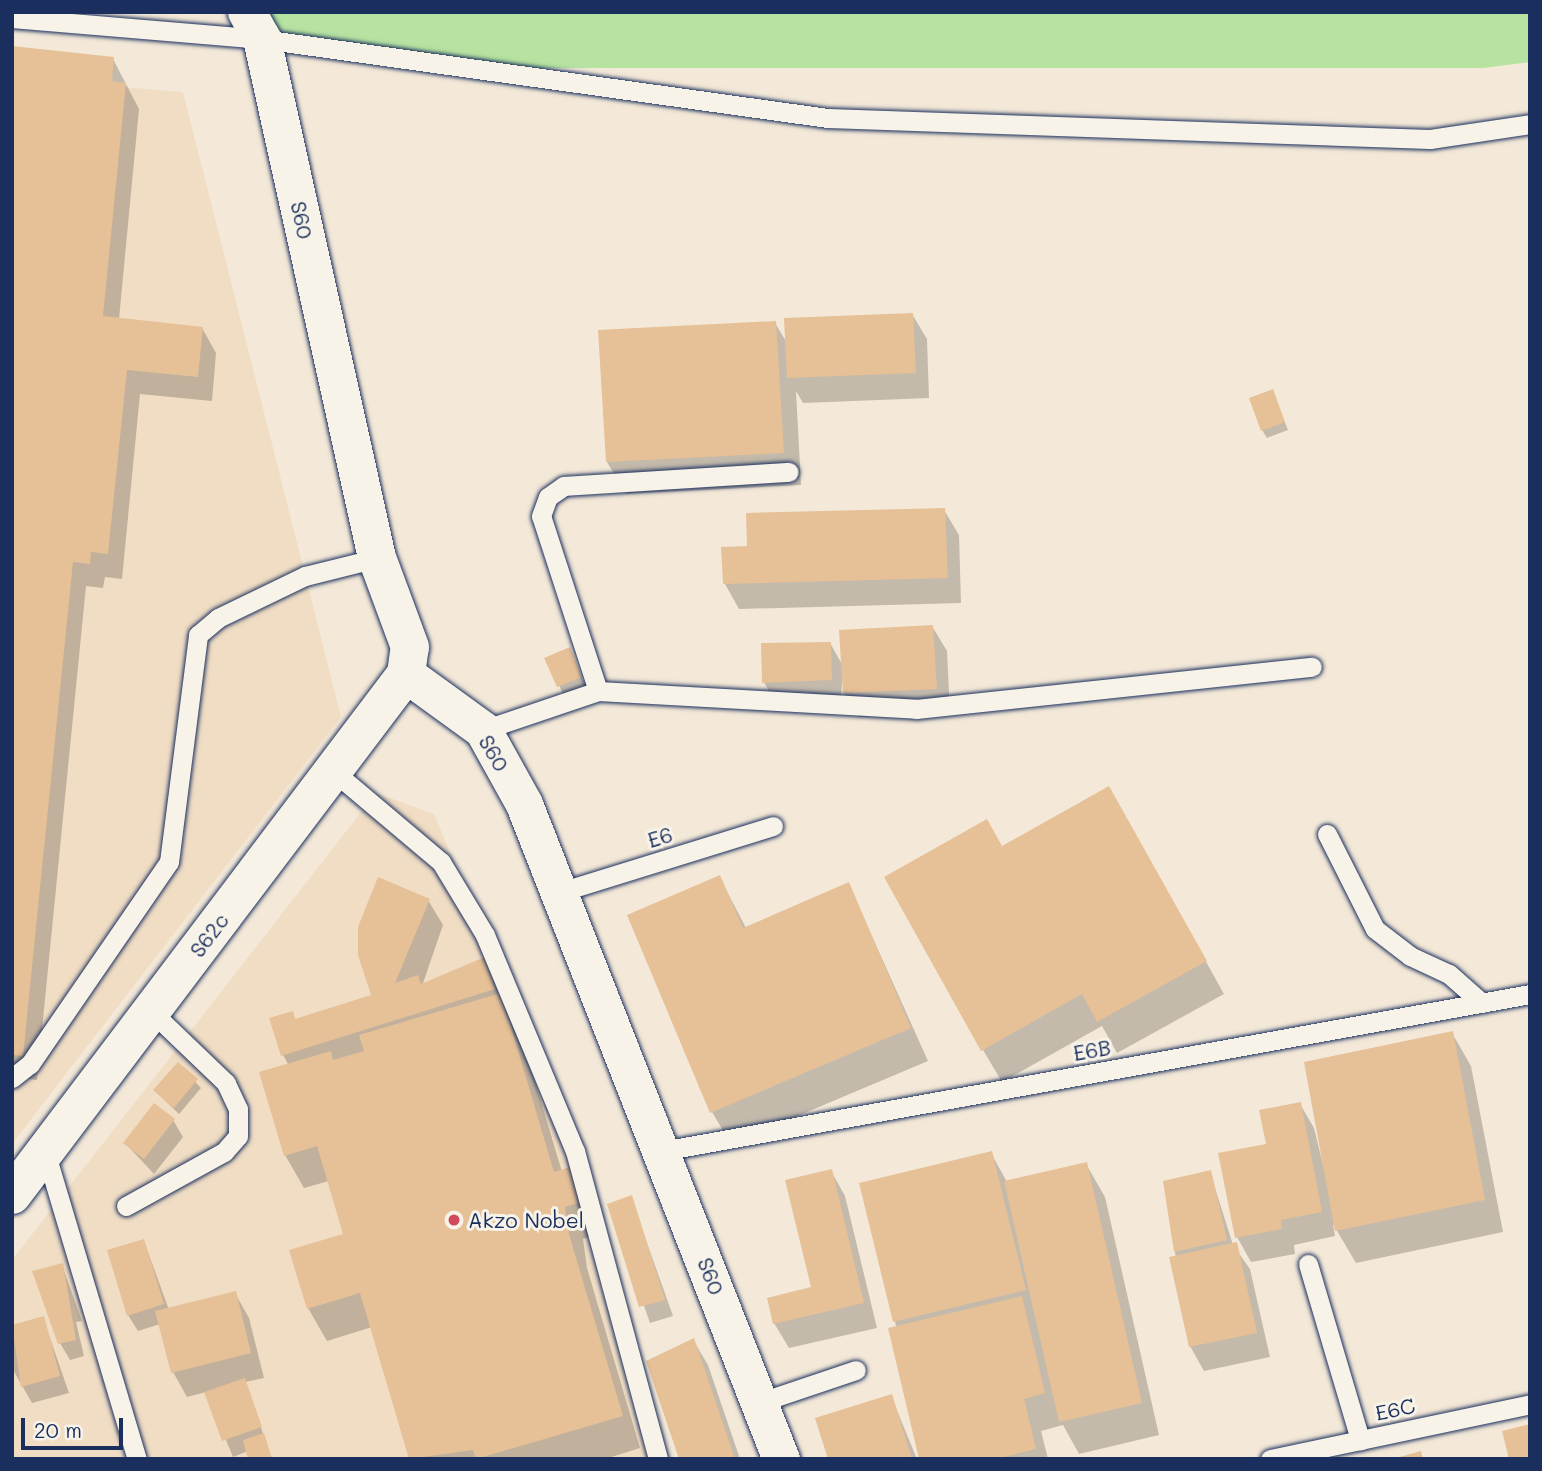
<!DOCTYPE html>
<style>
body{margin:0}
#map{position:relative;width:1542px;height:1471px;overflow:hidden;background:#f4e9d8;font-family:Mali,sans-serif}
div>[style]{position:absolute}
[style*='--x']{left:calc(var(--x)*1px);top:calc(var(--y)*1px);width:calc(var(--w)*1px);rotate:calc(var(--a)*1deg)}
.built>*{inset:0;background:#f0ddc4}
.green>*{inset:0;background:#b6e3a1}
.shadow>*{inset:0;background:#0003}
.building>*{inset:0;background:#e6c096}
.roads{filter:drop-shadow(0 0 2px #1b2f5e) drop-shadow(0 0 2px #1b2f5e)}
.lane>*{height:19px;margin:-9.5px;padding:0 9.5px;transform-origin:9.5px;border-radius:9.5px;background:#f7f3e8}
.street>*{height:37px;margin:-18.5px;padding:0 18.5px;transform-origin:18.5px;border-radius:18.5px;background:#f7f3e8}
.secondary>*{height:38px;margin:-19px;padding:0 19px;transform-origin:19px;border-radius:19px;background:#f7f3e8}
.dots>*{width:19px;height:19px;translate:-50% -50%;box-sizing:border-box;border:4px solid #f7f3e8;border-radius:50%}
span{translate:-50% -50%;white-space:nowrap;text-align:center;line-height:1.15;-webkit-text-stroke:6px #f7f3e8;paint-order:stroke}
.street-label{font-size:21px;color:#1b2f5e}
.poi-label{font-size:21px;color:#1b2f5e}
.left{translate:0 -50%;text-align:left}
.frame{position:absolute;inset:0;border:14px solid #1b2f5e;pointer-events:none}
.scale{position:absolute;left:21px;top:1418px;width:102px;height:32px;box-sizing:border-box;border:4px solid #1b2f5e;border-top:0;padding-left:9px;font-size:21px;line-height:24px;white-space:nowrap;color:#1b2f5e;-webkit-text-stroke:5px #f7f3e8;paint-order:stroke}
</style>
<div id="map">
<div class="built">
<i style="clip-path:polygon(12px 78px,183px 92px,341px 717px,12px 1144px)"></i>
<i style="clip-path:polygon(376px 793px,434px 814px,575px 1151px,670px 1459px,12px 1459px,12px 1260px)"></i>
</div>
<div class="green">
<i style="clip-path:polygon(254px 12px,1530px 12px,1530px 62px,1483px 68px,495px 68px,262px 39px)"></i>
</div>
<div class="shadow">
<i style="clip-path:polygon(12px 48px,113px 59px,139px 109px,119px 319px,202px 328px,216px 353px,212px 401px,140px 394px,122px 579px,105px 577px,103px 588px,86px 586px,37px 1080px,12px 1077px)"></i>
<i style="clip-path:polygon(912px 314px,927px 339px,929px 398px,803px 403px,796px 391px,801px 485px,626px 494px,607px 462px,775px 323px,787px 343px)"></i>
<i style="clip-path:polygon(1272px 391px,1288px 430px,1267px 438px,1262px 430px)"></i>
<i style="clip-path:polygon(944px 510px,959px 535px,961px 603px,739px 609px,725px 584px,749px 548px)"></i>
<i style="clip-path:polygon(932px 626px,947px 651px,950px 713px,859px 717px,844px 693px,843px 673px,841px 696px,773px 699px,764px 682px,830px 643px,843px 666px)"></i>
<i style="clip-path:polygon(573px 657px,585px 685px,563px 694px,547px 659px)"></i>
<i style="clip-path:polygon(1127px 820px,1224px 994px,1117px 1053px,1102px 1026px,1002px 1082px,983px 1050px,1002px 848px)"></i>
<i style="clip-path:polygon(720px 878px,746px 928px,849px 885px,928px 1061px,731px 1144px,712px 1112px)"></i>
<i style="clip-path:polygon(428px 900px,443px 925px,422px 986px,485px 959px,519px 1028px,562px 1172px,598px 1234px,583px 1239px,587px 1268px,640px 1448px,605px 1459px,411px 1459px,372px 1327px,327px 1341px,308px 1308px,345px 1236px,329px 1181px,304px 1188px,285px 1155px,289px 1066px,283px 1055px,292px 1013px,296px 1020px,373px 996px)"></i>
<i style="clip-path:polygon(1452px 1033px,1471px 1066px,1503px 1232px,1356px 1263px,1333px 1224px,1335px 1236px,1294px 1245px,1295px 1254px,1251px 1262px,1237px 1237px,1268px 1145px,1300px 1104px,1314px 1128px,1330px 1193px)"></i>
<i style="clip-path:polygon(178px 1064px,201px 1088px,179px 1114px,155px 1091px)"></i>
<i style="clip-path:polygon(173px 1120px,183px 1137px,154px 1174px,125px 1143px)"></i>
<i style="clip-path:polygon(991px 1153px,1007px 1182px,1086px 1164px,1105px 1197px,1159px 1435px,1079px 1454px,1063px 1425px,1041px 1431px,1048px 1459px,921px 1459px,895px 1321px)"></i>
<i style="clip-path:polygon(831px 1171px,845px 1196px,877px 1328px,789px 1348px,774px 1323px,813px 1289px)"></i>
<i style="clip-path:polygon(1210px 1172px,1233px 1245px,1250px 1269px,1270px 1357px,1204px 1371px,1190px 1346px,1175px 1252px)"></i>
<i style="clip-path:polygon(631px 1198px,673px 1316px,650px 1323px,609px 1205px)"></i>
<i style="clip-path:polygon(144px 1241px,169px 1310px,235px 1293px,249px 1318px,264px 1378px,245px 1382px,272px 1459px,250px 1459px,248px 1451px,233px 1457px,206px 1392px,187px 1397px,173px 1372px,160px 1324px,138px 1331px,128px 1315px)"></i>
<i style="clip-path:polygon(62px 1265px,82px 1321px,76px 1322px,84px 1356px,70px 1360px,60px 1343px)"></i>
<i style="clip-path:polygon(43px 1318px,69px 1393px,32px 1403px,12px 1368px,12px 1327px)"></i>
<i style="clip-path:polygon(693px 1340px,708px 1365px,740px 1459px,681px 1459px)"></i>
<i style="clip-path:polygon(891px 1396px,917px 1459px,830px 1459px)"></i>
</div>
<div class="building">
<i style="clip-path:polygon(12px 46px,114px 57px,112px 81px,126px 83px,103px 316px,203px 327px,198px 377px,127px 370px,108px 554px,91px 552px,90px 564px,73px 562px,23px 1056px,12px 1055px)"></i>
<i style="clip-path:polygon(913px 313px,916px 373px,787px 378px,784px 318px)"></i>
<i style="clip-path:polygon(776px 321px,784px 453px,606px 462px,598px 330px)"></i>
<i style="clip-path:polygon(1273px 389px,1285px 422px,1261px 431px,1249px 398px)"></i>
<i style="clip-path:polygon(945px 508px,948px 578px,723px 584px,721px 547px,747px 546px,746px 513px)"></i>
<i style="clip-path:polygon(933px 625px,937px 689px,843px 693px,839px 630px)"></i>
<i style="clip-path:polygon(831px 642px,832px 680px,762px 683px,761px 643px)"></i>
<i style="clip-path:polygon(570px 647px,582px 677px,557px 687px,544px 658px)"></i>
<i style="clip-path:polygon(1109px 786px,1207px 961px,1097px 1022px,1082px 994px,981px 1051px,884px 877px,987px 819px,1002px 846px)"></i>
<i style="clip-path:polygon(720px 875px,743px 928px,849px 882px,911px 1028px,710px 1113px,627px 915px)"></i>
<i style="clip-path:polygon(378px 877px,430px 899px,395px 983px,418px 975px,421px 984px,485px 957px,495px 989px,281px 1056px,269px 1018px,293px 1011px,295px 1019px,371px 995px,358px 955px,358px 927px)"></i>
<i style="clip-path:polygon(501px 993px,554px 1172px,570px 1167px,581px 1202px,565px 1207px,569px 1234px,623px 1416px,476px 1459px,473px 1450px,409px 1459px,360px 1293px,307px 1309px,289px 1250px,343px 1234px,317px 1146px,284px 1156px,259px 1072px,331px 1051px,333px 1060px,364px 1051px,359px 1035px)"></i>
<i style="clip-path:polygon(1453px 1031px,1485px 1200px,1335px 1231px,1304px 1062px)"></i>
<i style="clip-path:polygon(178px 1062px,198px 1079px,174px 1108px,153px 1090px)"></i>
<i style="clip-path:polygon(1301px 1102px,1322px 1212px,1281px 1220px,1282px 1229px,1235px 1238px,1218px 1153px,1266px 1144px,1259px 1110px)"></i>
<i style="clip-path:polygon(154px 1103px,175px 1119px,144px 1159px,123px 1143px)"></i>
<i style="clip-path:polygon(992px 1151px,1026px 1290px,893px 1322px,859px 1183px)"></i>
<i style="clip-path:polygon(1087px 1162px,1142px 1403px,1059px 1422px,1004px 1181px)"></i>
<i style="clip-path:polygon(832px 1169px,864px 1303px,773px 1324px,767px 1298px,811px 1287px,785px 1180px)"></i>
<i style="clip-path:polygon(1211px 1170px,1227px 1240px,1174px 1252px,1163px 1181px)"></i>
<i style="clip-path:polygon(632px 1195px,665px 1300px,639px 1307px,607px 1204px)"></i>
<i style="clip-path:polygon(144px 1239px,164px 1304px,127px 1316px,107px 1250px)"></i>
<i style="clip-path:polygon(1237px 1242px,1257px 1333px,1189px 1347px,1169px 1257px)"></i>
<i style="clip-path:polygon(63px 1263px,76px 1340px,58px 1344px,32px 1271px)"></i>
<i style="clip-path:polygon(236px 1291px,251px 1353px,171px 1373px,155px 1311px)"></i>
<i style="clip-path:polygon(1022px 1296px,1045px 1393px,1024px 1399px,1036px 1449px,996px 1459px,919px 1459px,888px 1328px)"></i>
<i style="clip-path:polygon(44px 1316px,60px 1376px,21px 1387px,12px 1325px)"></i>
<i style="clip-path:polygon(694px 1338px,735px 1459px,679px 1459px,646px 1361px)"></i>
<i style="clip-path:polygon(245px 1378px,262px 1427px,222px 1441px,204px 1392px)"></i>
<i style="clip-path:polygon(892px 1394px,912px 1459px,828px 1459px,815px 1418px)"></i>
<i style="clip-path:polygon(1530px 1424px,1530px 1459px,1509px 1459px,1502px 1431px)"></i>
<i style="clip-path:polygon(264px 1433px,272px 1459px,248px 1459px,243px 1440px)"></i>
<i style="clip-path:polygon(1421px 1451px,1423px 1459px,1396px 1459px,1396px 1458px)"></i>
</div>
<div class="roads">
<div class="lane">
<i style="--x:12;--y:18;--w:251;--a:4.8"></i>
<i style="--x:262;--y:39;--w:571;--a:7.95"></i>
<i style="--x:828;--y:118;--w:602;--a:2"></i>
<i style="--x:1430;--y:139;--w:101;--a:-8.5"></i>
<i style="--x:598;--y:691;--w:184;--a:-108"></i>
<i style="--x:541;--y:516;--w:20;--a:-70"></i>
<i style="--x:548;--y:497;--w:19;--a:-35"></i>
<i style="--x:564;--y:486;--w:225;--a:-3.6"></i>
<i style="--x:483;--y:730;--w:121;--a:-18.7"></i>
<i style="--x:598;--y:691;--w:319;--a:3.2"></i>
<i style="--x:916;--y:709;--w:398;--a:-6.1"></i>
<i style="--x:333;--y:771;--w:141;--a:40.1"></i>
<i style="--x:441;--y:862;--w:85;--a:58.9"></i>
<i style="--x:485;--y:935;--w:234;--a:67.4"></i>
<i style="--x:575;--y:1151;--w:319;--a:74.9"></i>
<i style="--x:1327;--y:834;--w:106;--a:63.2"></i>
<i style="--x:1375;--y:929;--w:44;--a:37.6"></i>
<i style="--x:1410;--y:956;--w:43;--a:24.8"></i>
<i style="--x:1449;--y:974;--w:44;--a:41.3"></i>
<i style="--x:560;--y:892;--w:223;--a:-17.2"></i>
<i style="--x:12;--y:1078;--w:23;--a:-38"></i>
<i style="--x:30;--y:1064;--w:245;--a:-55.5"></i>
<i style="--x:169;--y:862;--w:229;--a:-82.7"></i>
<i style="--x:198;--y:635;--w:26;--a:-40"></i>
<i style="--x:218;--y:618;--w:97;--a:-25.8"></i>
<i style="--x:305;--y:576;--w:74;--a:-14"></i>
<i style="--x:45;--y:1151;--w:321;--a:73.4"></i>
<i style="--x:662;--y:1151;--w:882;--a:-10.25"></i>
<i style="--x:126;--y:1206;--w:112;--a:-28.9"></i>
<i style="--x:224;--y:1152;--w:21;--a:-49"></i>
<i style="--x:238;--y:1136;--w:27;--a:-90"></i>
<i style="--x:238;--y:1109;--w:29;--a:-115"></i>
<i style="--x:226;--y:1083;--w:104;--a:-136.2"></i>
<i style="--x:1308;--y:1264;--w:184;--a:73.5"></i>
<i style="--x:761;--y:1402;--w:100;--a:-18.6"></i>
<i style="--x:1270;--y:1459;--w:266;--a:-11.9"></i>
</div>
<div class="street">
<i style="--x:406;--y:674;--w:95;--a:36"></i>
<i style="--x:483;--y:730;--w:85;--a:61"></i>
<i style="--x:524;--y:804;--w:704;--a:68.58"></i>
</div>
<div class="secondary">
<i style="--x:12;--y:1195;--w:653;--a:-52.9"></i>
<i style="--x:406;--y:674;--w:27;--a:-82"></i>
<i style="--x:410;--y:647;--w:95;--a:-110.3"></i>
<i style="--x:377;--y:558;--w:532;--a:-102.49"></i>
<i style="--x:262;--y:39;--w:31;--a:-119"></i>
</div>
</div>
<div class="dots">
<i style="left:454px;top:1220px;background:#d1495b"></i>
</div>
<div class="street-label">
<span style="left:302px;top:220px;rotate:78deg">S60</span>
<span style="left:494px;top:753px;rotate:60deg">S60</span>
<span style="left:660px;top:837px;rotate:-17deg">E6</span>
<span style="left:209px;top:935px;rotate:-53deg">S62c</span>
<span style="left:1092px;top:1050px;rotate:-10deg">E6B</span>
<span style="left:711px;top:1276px;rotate:69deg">S60</span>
<span style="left:1395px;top:1409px;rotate:-12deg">E6C</span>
</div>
<div class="poi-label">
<span class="left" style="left:468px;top:1220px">Akzo Nobel</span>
</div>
<div class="frame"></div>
<div class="scale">20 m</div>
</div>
